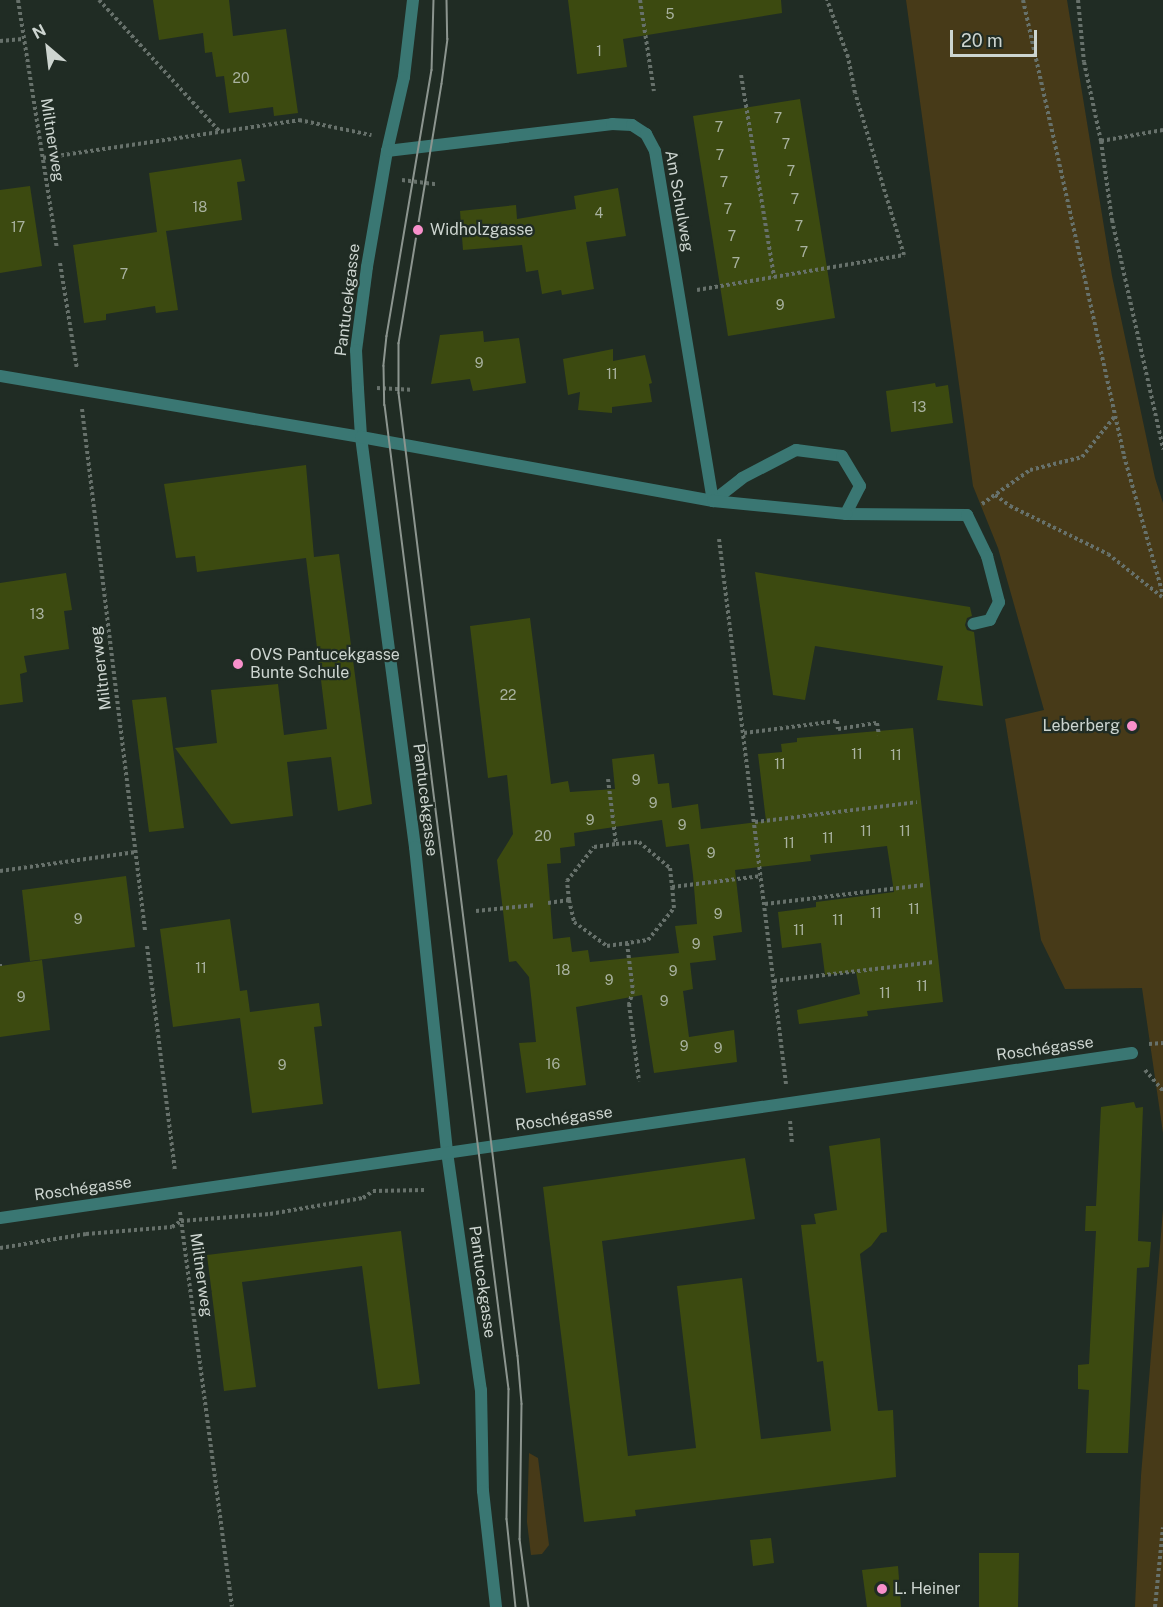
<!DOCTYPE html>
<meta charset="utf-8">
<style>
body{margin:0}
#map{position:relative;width:1163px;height:1607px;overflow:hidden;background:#202c24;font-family:"Public Sans",sans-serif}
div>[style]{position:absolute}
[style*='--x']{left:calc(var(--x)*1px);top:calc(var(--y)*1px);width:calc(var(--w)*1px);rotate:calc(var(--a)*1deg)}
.green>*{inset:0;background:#473a18}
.building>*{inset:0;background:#3c4a10}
.path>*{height:4px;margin-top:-2px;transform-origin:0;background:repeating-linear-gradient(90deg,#67716b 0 3px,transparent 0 6px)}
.service>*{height:12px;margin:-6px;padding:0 6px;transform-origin:6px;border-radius:6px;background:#3a7773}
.minor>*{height:12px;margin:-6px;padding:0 6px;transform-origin:6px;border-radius:6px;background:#3a7773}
.tram>*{height:1.5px;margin:-0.75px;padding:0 0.75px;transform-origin:0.75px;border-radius:0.75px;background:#8c958f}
.dots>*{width:16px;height:16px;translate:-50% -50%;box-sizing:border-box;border:3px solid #202c24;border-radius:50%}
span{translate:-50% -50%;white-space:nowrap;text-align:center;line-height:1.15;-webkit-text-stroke:4.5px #202c24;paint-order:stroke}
.number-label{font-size:14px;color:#a9b2a0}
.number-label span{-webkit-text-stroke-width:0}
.street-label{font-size:16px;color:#cdd5d0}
.poi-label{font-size:16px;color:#cdd5d0}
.left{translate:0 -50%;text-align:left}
.right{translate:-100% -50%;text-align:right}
.north{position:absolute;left:18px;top:18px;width:60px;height:60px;-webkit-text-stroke:4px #202c24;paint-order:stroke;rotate:332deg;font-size:16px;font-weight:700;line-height:24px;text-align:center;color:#cdd5d0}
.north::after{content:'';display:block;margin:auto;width:21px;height:27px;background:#cdd5d0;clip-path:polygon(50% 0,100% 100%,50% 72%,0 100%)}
.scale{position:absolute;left:950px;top:30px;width:87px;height:27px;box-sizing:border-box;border:3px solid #cdd5d0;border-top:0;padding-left:8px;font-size:18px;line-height:21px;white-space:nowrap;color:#cdd5d0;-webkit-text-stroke:4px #202c24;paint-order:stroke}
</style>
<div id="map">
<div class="green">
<i style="clip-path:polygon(906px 0,1067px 0,1112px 276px,1155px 478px,1163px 503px,1163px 1133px,1142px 988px,1065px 989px,1041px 940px,1005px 719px,1044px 710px,998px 548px,973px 486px)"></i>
<i style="clip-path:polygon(1163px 1210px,1163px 1607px,1135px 1607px,1141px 1476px)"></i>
<i style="clip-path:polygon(529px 1453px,538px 1458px,549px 1545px,542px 1554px,531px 1555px,527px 1522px)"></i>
</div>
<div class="building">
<i style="clip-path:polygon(153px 0,229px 0,233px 36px,286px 29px,298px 113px,274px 116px,273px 107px,229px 113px,224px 76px,216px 77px,212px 52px,205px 53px,203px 33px,159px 40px)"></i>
<i style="clip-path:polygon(568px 0,781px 0,782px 13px,623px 39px,627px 67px,577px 74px)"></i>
<i style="clip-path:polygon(800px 99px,835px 318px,728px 336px,693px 116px)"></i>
<i style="clip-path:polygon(241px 159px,245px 181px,237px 182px,242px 220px,166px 231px,178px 310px,156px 313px,155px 306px,106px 314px,106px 320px,84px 323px,73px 245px,157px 232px,149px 173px)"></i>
<i style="clip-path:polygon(30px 186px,42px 266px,0 273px,0 190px)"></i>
<i style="clip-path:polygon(618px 188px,626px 236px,586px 242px,594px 289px,562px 295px,561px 290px,542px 294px,538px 270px,526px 272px,522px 245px,463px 250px,460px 211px,516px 205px,517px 219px,576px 209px,574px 196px)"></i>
<i style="clip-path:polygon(483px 331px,484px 342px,519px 338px,526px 383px,473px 391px,470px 379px,431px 384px,440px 335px)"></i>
<i style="clip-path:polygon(613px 349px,613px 361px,645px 355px,652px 383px,649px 384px,652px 402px,612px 407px,612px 413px,578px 410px,580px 392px,568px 395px,563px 359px)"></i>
<i style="clip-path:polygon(935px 383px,936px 387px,948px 385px,953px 423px,891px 432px,886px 391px)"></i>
<i style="clip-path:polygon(306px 465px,314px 557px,339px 554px,372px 804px,338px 811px,331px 757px,287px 762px,293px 816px,231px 824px,175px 748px,217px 743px,211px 690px,278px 684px,284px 735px,327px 729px,306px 558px,197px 572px,195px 556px,176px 558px,164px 484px)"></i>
<i style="clip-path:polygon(755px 572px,970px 607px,972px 616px,967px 618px,965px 625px,967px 630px,974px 632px,983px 706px,937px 700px,943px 666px,815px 646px,805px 700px,773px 695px)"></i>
<i style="clip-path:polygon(66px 573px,72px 610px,64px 611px,69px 649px,24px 656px,27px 672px,20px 674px,23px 702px,0 705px,0 583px)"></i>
<i style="clip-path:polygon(evenodd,530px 618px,551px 784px,568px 781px,570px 792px,615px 789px,612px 759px,654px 754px,658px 784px,669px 783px,672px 808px,698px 804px,701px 829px,766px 821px,758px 754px,782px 752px,781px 744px,797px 742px,797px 738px,913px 728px,943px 1002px,867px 1011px,868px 1016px,799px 1024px,797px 1010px,860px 994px,856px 972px,825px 975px,821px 943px,782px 948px,778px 912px,816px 907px,816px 902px,894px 892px,887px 846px,810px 855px,811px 861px,735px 870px,742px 932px,713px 936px,716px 960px,690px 963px,693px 989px,683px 991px,689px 1037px,734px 1030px,737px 1062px,654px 1073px,642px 995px,576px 1007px,586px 1085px,526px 1093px,519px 1043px,536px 1042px,529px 977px,516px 961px,509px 962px,497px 860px,513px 834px,507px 775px,488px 778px,470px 626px,530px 618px,662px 820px,666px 847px,689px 844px,693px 875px,697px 924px,675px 926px,679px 953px,590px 962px,588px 950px,572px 952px,570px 937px,553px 939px,547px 864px,561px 863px,560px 848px,575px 846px,574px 833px,662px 820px)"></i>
<i style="clip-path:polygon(166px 697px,184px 828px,149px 832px,132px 700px)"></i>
<i style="clip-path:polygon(126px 876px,135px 947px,30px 961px,22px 890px)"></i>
<i style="clip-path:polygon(230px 919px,240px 991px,247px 990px,250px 1012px,319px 1003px,322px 1026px,314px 1027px,323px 1104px,252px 1113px,240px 1018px,173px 1027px,160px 929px)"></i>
<i style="clip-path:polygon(42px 960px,50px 1030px,0 1037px,0 966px)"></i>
<i style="clip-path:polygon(1134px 1102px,1136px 1108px,1143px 1107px,1138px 1241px,1151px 1242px,1149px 1267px,1137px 1268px,1128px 1453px,1086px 1453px,1089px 1390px,1078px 1389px,1078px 1365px,1089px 1364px,1096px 1231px,1085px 1231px,1086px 1206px,1096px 1206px,1101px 1107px)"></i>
<i style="clip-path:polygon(880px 1138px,887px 1232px,881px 1233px,871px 1246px,860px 1254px,878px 1411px,893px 1410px,896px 1477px,635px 1510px,636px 1516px,584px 1522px,543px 1187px,745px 1158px,755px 1219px,602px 1241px,628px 1456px,696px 1448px,677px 1286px,742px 1278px,761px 1439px,831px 1431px,823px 1361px,817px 1362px,801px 1225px,816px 1224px,814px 1214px,837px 1210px,829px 1146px)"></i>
<i style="clip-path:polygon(401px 1231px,420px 1384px,378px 1389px,362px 1266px,242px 1282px,256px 1387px,224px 1391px,207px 1255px)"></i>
<i style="clip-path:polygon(771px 1538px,774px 1563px,753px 1566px,750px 1540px)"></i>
<i style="clip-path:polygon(979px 1553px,1019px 1553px,1018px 1607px,979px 1607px)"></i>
<i style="clip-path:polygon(898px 1566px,901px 1607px,867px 1607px,862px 1570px)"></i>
</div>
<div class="path">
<i style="--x:18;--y:0;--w:251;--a:81.1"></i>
<i style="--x:99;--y:0;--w:179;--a:47.5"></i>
<i style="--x:640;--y:0;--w:92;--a:81.3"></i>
<i style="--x:1023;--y:0;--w:467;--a:77.5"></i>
<i style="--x:1124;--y:456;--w:144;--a:74.3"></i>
<i style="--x:1078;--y:0;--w:62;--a:84.5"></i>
<i style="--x:1084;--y:62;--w:81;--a:77.9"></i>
<i style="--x:1101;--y:141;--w:80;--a:82.1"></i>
<i style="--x:1112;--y:220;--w:235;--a:77.4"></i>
<i style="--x:0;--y:41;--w:23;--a:-5"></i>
<i style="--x:741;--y:75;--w:205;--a:80.7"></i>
<i style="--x:1101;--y:141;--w:63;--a:-10.1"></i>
<i style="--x:43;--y:158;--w:259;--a:-8.4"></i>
<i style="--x:299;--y:120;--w:74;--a:11.8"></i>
<i style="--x:402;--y:180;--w:34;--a:7"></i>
<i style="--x:60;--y:263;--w:107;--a:80.9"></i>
<i style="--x:697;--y:290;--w:210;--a:-9.6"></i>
<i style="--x:904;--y:255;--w:169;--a:-106.8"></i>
<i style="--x:855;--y:93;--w:37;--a:-101"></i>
<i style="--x:848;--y:57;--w:61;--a:-110.2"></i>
<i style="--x:377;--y:388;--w:34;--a:3"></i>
<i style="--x:82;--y:409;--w:525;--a:83.11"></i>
<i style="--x:995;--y:495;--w:19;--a:36"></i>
<i style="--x:1010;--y:506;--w:109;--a:26.1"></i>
<i style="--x:1108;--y:554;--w:69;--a:38.5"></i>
<i style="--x:982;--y:504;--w:59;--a:-35.3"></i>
<i style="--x:1030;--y:470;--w:54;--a:-14"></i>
<i style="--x:1082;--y:457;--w:53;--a:-51.2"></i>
<i style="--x:719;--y:539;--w:549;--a:82.99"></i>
<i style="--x:744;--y:733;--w:94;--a:-7.4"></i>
<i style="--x:837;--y:721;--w:8;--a:83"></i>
<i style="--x:838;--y:729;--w:39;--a:-9"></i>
<i style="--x:877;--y:723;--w:12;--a:81"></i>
<i style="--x:608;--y:779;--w:65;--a:83"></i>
<i style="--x:755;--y:822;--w:163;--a:-7"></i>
<i style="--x:0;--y:871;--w:137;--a:-8"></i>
<i style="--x:569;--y:900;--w:19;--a:-96"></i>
<i style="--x:567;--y:881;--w:43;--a:-51.5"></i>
<i style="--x:594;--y:847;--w:22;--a:-8"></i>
<i style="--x:616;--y:844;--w:23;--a:-5"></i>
<i style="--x:639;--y:842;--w:40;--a:40"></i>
<i style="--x:670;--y:868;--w:19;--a:84"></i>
<i style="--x:548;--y:903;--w:21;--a:-8"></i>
<i style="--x:569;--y:900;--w:23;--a:77"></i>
<i style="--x:574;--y:922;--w:41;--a:36"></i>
<i style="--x:607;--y:946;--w:41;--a:-8.3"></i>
<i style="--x:648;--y:940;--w:41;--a:-50.9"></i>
<i style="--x:674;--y:908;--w:21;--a:-95"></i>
<i style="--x:672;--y:887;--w:90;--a:-7"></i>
<i style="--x:765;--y:904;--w:160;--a:-6.8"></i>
<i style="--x:476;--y:911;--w:60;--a:-5.7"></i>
<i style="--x:627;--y:943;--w:48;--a:82.9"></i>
<i style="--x:633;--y:991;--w:14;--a:107"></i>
<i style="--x:629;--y:1004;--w:78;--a:82.6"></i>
<i style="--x:147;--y:946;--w:227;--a:82.9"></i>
<i style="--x:0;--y:964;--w:2;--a:90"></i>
<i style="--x:774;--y:981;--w:161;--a:-6.8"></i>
<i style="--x:1149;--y:1044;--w:14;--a:-4"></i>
<i style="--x:1145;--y:1070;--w:28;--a:49"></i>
<i style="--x:790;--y:1121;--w:24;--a:85"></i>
<i style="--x:180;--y:1212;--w:398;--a:82.5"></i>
<i style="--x:0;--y:1248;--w:87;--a:-9.2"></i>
<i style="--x:86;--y:1234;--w:86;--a:-4.7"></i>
<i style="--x:172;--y:1227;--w:11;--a:-34"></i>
<i style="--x:181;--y:1221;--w:89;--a:-4.5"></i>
<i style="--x:270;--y:1214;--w:94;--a:-9.8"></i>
<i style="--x:363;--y:1198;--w:12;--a:-35"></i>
<i style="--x:373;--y:1191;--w:52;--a:-1.1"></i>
<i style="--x:1155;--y:1607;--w:80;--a:-84.3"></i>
</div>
<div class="service">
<i style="--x:713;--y:501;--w:37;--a:-38"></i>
<i style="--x:742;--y:478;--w:61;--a:-27.4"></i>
<i style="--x:796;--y:450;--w:46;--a:7.4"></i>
<i style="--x:842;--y:456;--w:35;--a:59"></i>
<i style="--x:860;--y:486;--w:31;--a:117"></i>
<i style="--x:846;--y:514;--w:121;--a:0.5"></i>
<i style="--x:967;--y:515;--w:46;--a:64"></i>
<i style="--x:987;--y:556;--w:48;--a:75.4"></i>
<i style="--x:999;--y:602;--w:20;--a:117"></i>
<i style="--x:990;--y:620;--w:17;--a:167"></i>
</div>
<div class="minor">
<i style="--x:413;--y:0;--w:78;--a:96.7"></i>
<i style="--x:404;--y:77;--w:76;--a:102.9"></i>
<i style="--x:387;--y:151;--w:118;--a:99.8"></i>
<i style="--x:367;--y:267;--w:84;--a:97.5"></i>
<i style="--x:356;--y:350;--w:39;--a:87"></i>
<i style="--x:358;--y:389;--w:48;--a:86.4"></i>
<i style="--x:361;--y:437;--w:414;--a:82.5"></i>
<i style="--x:415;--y:847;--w:307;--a:84"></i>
<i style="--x:447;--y:1152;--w:240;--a:81.9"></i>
<i style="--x:481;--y:1390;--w:101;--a:88.9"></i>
<i style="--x:483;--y:1491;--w:117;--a:83.6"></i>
<i style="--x:387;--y:151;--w:227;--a:-6.8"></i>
<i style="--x:612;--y:124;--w:20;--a:3"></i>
<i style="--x:632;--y:125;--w:17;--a:33"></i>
<i style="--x:646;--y:134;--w:19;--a:62"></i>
<i style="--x:655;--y:151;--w:355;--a:80.6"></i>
<i style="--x:0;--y:376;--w:366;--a:9.6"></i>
<i style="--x:361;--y:437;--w:358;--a:10.3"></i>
<i style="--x:713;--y:501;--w:134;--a:5.6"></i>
<i style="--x:0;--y:1218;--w:1144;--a:-8.29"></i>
</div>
<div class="tram">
<i style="--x:434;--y:0;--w:70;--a:91.6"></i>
<i style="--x:432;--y:70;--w:270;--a:99.6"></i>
<i style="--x:387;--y:336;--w:30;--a:96"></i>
<i style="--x:384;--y:366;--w:39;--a:89"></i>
<i style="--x:385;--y:405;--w:992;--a:82.82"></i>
<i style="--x:509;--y:1389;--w:130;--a:90.9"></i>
<i style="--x:507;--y:1519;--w:88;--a:84.2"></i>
<i style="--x:447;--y:0;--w:39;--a:89"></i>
<i style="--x:448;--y:39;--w:45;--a:97.6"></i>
<i style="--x:442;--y:84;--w:263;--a:99.4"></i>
<i style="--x:399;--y:343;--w:50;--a:90"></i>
<i style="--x:399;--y:393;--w:970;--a:82.96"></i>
<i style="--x:518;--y:1356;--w:48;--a:85.2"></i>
<i style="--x:522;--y:1404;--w:135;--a:90.8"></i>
<i style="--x:520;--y:1539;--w:69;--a:82.5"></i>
</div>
<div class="dots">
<i style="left:418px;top:230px;background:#f890cb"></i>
<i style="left:238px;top:664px;background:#f890cb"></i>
<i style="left:1132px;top:726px;background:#f890cb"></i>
<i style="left:882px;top:1589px;background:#f890cb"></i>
</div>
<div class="number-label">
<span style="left:670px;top:14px">5</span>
<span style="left:599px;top:51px">1</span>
<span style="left:241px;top:78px">20</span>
<span style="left:778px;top:118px">7</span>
<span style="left:719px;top:127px">7</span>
<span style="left:786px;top:144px">7</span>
<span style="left:720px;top:155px">7</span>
<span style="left:791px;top:171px">7</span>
<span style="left:724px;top:182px">7</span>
<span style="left:795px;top:199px">7</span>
<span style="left:200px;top:207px">18</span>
<span style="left:728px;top:209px">7</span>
<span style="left:599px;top:213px">4</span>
<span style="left:799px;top:226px">7</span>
<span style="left:18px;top:227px">17</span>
<span style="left:732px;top:236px">7</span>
<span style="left:804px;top:252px">7</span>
<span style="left:736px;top:263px">7</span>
<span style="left:124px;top:274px">7</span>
<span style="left:780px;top:305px">9</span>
<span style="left:479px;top:363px">9</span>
<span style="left:612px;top:374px">11</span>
<span style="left:919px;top:407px">13</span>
<span style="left:37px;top:614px">13</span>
<span style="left:508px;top:695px">22</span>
<span style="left:857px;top:754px">11</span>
<span style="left:896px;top:755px">11</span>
<span style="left:780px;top:764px">11</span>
<span style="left:636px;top:780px">9</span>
<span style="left:653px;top:803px">9</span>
<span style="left:590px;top:820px">9</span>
<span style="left:682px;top:825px">9</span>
<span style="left:866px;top:831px">11</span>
<span style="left:905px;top:831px">11</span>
<span style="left:543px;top:836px">20</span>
<span style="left:828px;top:838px">11</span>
<span style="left:789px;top:843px">11</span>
<span style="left:711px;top:853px">9</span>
<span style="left:914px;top:909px">11</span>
<span style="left:876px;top:913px">11</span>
<span style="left:718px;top:914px">9</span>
<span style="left:78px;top:919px">9</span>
<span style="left:838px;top:920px">11</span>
<span style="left:799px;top:930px">11</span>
<span style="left:696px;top:944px">9</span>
<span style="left:201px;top:968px">11</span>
<span style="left:563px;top:970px">18</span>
<span style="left:673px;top:971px">9</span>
<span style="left:609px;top:980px">9</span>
<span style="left:922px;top:986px">11</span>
<span style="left:885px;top:993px">11</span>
<span style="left:21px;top:997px">9</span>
<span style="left:664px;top:1001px">9</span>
<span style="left:684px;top:1046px">9</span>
<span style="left:718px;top:1048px">9</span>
<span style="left:553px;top:1064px">16</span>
<span style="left:282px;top:1065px">9</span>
</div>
<div class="street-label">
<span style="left:52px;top:140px;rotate:81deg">Miltnerweg</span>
<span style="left:679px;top:201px;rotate:80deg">Am Schulweg</span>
<span style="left:348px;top:300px;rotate:-83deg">Pantucekgasse</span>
<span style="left:101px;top:668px;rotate:-97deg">Miltnerweg</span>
<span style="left:425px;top:800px;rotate:83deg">Pantucekgasse</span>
<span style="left:1045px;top:1049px;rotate:-8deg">Roschégasse</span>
<span style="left:564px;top:1119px;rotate:-8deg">Roschégasse</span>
<span style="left:83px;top:1189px;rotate:-8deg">Roschégasse</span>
<span style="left:201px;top:1275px;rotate:82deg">Miltnerweg</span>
<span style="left:482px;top:1282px;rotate:82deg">Pantucekgasse</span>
</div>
<div class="poi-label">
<span class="left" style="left:430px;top:230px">Widholzgasse</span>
<span class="left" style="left:250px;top:664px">OVS Pantucekgasse<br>Bunte Schule</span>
<span class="right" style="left:1120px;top:726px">Leberberg</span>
<span class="left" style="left:894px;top:1589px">L. Heiner</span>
</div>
<div class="north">N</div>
<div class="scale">20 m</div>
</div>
